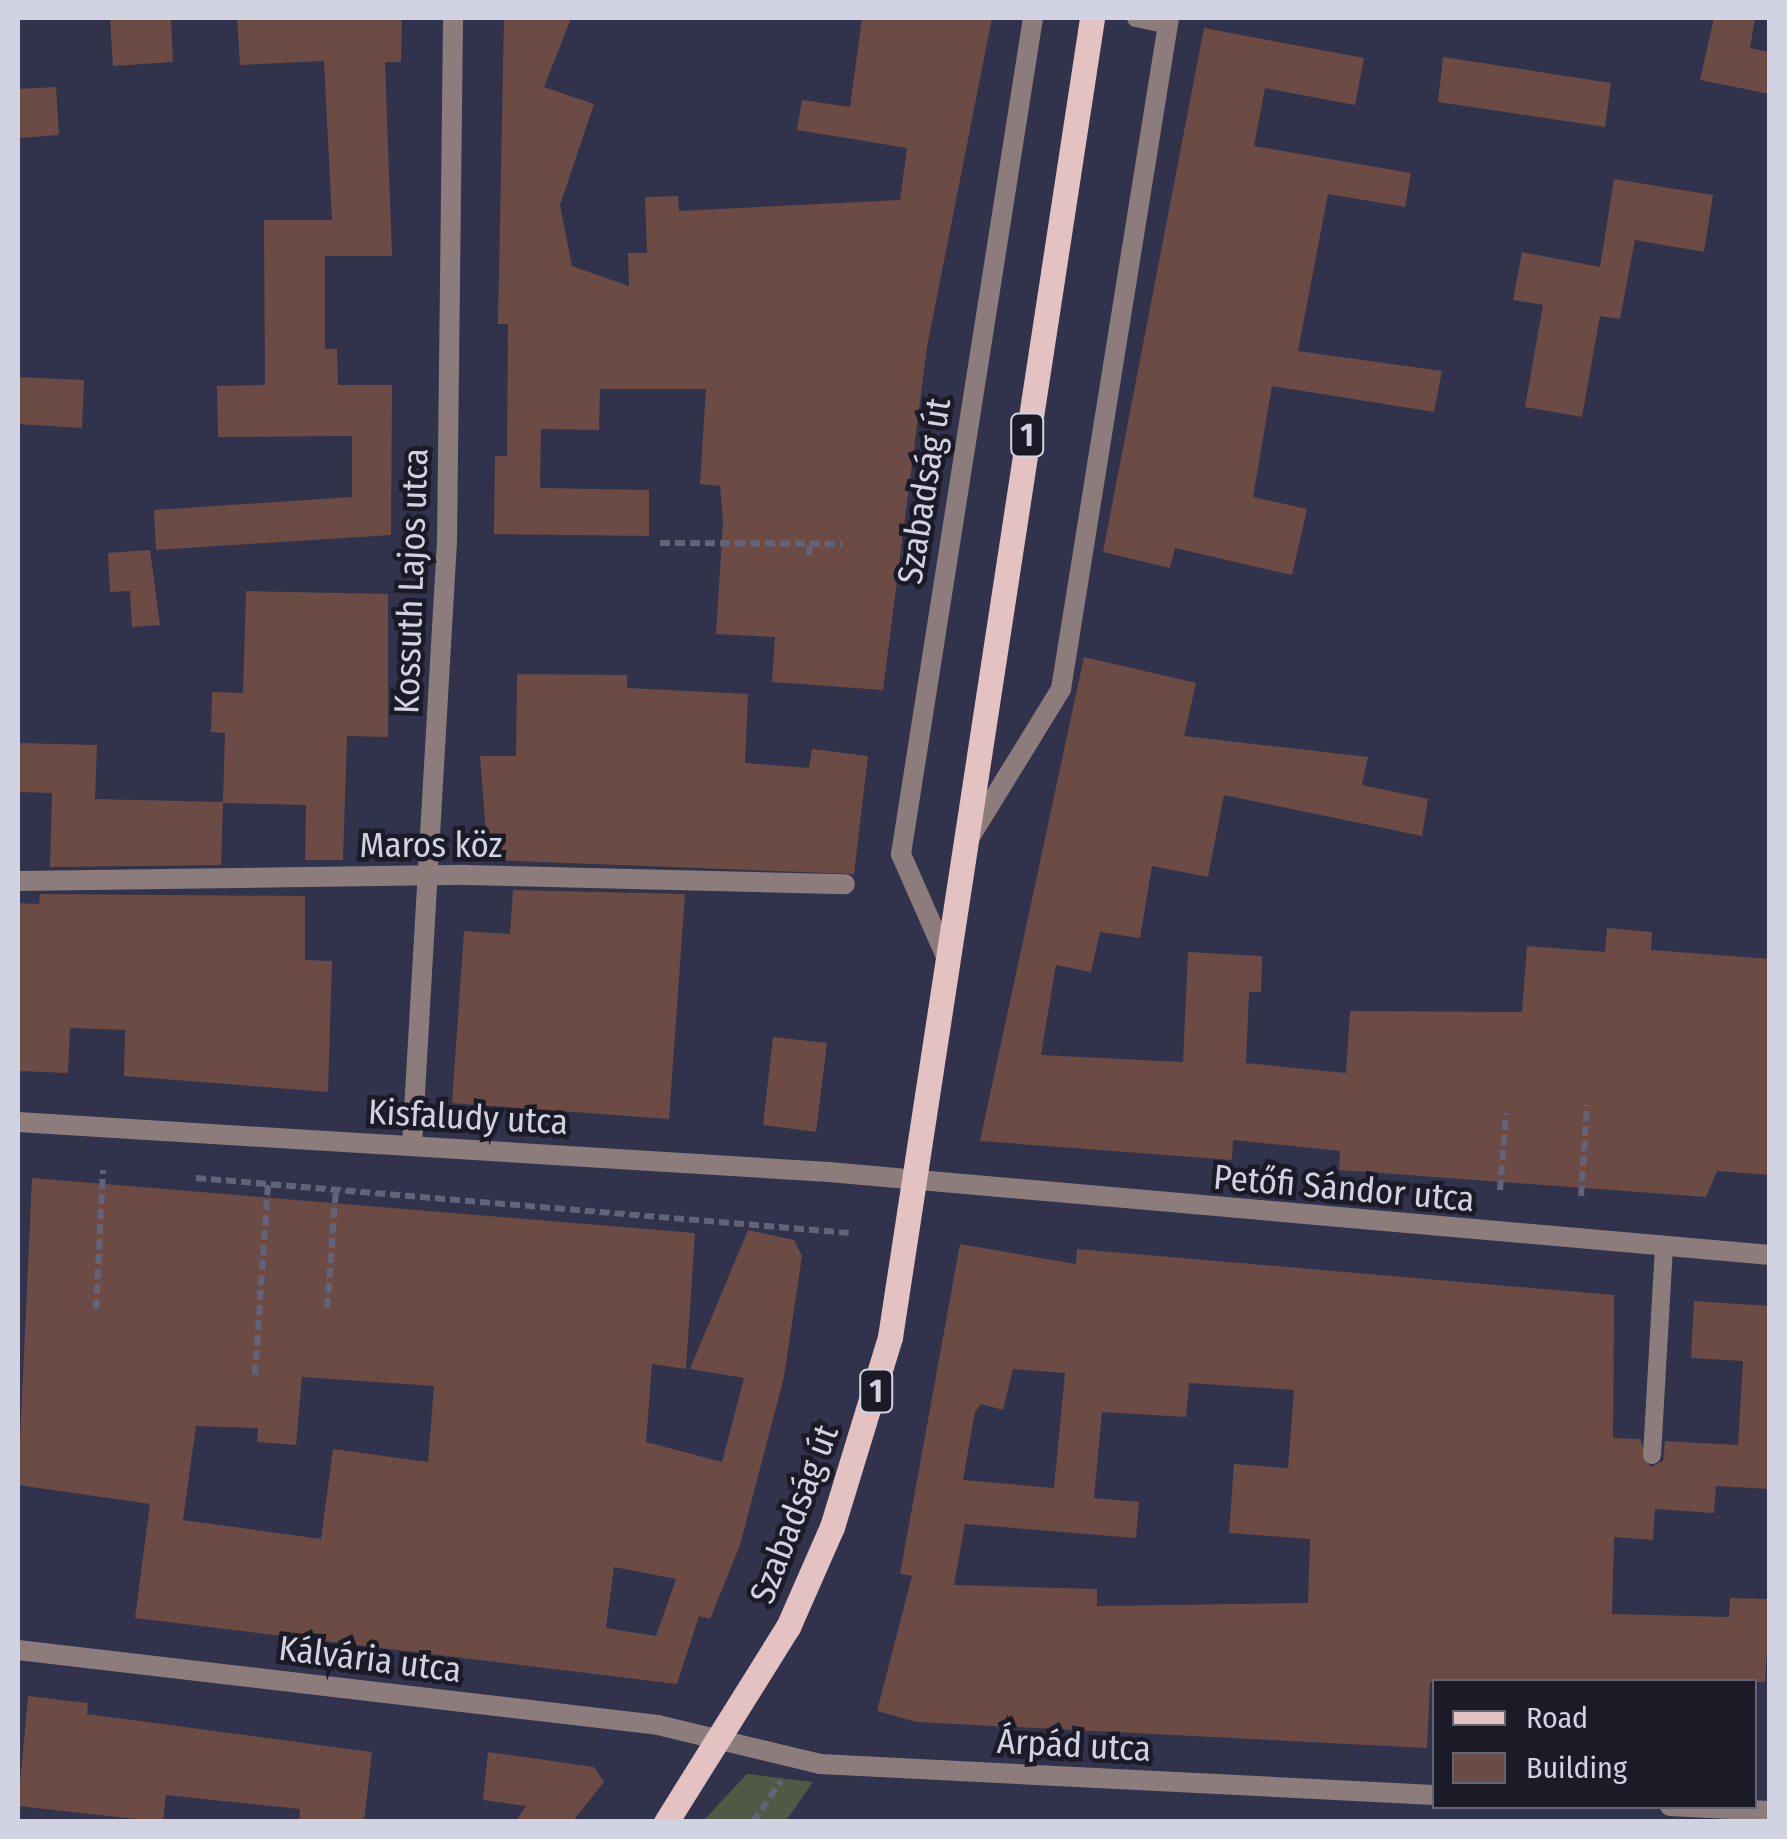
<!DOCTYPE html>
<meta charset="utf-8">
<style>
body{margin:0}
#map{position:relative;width:1787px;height:1839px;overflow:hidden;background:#31324b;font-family:"Fira Sans Condensed",sans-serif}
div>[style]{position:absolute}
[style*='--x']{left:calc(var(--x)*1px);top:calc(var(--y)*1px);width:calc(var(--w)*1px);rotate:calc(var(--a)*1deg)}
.green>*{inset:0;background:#505943}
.building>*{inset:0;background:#6b4b44}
.path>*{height:6px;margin-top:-3px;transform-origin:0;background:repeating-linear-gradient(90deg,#626379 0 10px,transparent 0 15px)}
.lane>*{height:18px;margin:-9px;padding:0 9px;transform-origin:9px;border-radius:9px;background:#8c7c7c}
.street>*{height:20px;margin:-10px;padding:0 10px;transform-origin:10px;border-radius:10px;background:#8c7c7c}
.primary>*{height:25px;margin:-12.5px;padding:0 12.5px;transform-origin:12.5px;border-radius:12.5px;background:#e4c2c2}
span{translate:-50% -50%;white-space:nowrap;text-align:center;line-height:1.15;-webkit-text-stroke:9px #1b1b27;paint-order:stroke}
.shield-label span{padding:2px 8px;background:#1b1b27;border:2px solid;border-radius:8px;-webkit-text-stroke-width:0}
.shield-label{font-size:32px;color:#d1d2e2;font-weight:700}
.street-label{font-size:35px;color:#d1d2e2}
.frame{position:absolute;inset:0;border:20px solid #d1d2e2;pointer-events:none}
.legend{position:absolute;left:1432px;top:1679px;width:325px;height:130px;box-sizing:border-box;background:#1b1b27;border:2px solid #646472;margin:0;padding:12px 18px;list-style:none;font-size:30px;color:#d1d2e2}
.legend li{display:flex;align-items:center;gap:20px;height:50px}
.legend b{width:50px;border:2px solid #646472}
</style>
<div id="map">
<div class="green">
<i style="clip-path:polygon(747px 1774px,813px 1782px,786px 1821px,703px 1821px)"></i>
</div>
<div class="building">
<i style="clip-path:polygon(110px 18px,171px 18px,173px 62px,113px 66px)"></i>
<i style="clip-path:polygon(237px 18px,402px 18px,401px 62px,385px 62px,392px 256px,325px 256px,325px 349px,337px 349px,338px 385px,392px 385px,391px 535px,156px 550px,154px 510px,352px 497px,352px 436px,218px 437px,217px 386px,265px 385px,264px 220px,332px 220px,324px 61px,240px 65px)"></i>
<i style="clip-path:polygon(504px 18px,571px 18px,544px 87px,594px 104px,560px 205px,572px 266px,629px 286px,628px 253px,647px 253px,645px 197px,678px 196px,679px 211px,900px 200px,907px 148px,797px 130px,802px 100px,850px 107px,862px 18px,992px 18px,927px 347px,883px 690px,772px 682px,775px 637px,716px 634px,723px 521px,720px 486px,700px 484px,706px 389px,600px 389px,599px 430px,541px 429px,540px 488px,649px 490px,649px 536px,494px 534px,495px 456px,507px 456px,508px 324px,498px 324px)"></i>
<i style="clip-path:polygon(1714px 18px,1755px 18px,1750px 48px,1770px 52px,1770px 94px,1700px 80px)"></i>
<i style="clip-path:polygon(1204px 28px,1364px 58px,1355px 105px,1265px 88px,1254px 146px,1411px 173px,1405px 207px,1328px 194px,1298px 351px,1442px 371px,1434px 412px,1272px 386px,1253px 497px,1307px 509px,1292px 575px,1175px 548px,1170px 568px,1103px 552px)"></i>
<i style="clip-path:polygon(1443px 57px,1611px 83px,1605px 127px,1438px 102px)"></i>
<i style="clip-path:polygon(56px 87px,59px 135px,18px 138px,18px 89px)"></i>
<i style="clip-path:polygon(1614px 179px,1713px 195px,1704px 252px,1635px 240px,1620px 319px,1600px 316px,1582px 417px,1525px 407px,1543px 305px,1513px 300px,1522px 252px,1600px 267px)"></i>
<i style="clip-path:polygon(18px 377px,84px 380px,82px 428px,18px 424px)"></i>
<i style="clip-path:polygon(150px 550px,160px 625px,132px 627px,130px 591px,110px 592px,108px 553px)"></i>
<i style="clip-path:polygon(246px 591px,388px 594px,388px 737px,347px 736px,343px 860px,305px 860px,306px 805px,223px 803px,221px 865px,50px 867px,52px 793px,18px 792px,18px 743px,97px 745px,95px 799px,223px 802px,225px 733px,211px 732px,212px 692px,243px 693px)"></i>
<i style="clip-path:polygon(1084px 657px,1196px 683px,1184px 736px,1368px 757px,1362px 785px,1428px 799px,1422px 836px,1224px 795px,1208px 877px,1152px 866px,1140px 938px,1100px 932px,1091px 972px,1056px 965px,1041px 1055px,1183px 1062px,1188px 952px,1262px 956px,1261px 992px,1249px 992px,1246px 1063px,1346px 1073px,1350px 1011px,1522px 1012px,1527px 946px,1605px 952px,1607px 928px,1652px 932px,1651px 950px,1770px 959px,1770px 1175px,1717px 1171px,1706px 1197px,1339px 1170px,1340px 1151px,1233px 1140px,1232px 1160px,980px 1141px)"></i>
<i style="clip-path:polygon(517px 674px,627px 675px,627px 688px,748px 694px,745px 763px,809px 768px,812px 749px,868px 756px,854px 874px,488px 860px,480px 756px,516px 756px)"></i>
<i style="clip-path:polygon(513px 890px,685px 894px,669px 1119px,452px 1103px,464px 931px,510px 934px)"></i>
<i style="clip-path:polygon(40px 894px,305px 896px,305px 960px,332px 961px,328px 1092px,124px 1076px,125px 1030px,70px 1028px,68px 1073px,18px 1071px,18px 903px,39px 904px)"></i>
<i style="clip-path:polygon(773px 1037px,827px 1043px,816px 1132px,763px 1125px)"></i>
<i style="clip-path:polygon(evenodd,32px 1178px,695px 1233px,686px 1369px,652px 1364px,646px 1442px,722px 1462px,744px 1378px,690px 1369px,748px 1230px,794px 1240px,802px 1256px,784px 1377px,740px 1545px,710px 1619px,699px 1616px,677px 1684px,135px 1618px,150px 1504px,18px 1485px,32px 1178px,302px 1377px,434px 1386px,428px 1462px,333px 1449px,321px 1539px,183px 1520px,196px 1426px,258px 1428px,257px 1442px,296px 1445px,302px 1377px,32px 1178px,614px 1567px,676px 1579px,656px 1636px,606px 1628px,614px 1567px)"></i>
<i style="clip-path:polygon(evenodd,960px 1244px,1076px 1264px,1077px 1249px,1614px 1295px,1613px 1438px,1640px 1439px,1650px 1467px,1663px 1461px,1665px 1441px,1738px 1445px,1743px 1361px,1691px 1358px,1694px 1301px,1770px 1306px,1770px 1489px,1716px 1486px,1714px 1513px,1655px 1509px,1653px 1540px,1614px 1537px,1612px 1614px,1729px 1617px,1730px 1598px,1770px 1599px,1765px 1682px,1430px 1682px,1427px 1748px,917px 1722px,877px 1711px,912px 1576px,900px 1574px,960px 1244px,1013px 1369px,1065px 1373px,1054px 1488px,963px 1480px,975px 1412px,981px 1404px,1003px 1410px,1013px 1369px,960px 1244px,1189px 1383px,1294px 1390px,1288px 1468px,1234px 1464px,1229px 1533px,1310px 1539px,1308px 1603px,1097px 1606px,1097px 1589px,954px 1585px,965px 1524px,1136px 1538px,1139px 1502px,1094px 1498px,1102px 1412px,1186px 1417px,1189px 1383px)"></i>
<i style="clip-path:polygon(28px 1696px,88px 1703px,87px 1714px,372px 1752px,364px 1822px,299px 1822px,300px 1809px,166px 1795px,163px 1822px,18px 1806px)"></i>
<i style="clip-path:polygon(488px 1752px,594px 1767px,604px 1782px,572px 1822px,515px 1822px,526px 1806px,483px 1800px)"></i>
</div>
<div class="path">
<i style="--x:660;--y:543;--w:183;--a:0.3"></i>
<i style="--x:902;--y:554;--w:21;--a:8"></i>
<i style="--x:809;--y:555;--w:14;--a:-86"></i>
<i style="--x:196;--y:1178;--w:655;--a:4.81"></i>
<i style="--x:1500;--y:1190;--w:77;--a:-85.5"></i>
<i style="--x:1581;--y:1196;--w:91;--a:-86.2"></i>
<i style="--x:327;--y:1308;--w:119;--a:-85.7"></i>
<i style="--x:96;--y:1309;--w:139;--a:-87.1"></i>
<i style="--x:255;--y:1375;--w:191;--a:-86.1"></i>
<i style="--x:753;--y:1822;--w:50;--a:-55.7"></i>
</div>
<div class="lane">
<i style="--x:1136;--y:18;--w:33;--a:12"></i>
<i style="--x:1652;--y:1455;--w:208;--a:-86.7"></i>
</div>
<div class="street">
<i style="--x:970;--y:837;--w:174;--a:-58.4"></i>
<i style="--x:1061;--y:689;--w:680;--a:-80.86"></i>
<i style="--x:18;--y:881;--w:448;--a:-0.8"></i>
<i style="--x:466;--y:875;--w:379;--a:1.4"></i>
<i style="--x:947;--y:959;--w:115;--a:-113.7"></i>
<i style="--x:901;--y:854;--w:846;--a:-81.03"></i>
<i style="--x:18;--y:1122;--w:813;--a:3.53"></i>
<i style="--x:829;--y:1172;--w:945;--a:5.04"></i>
<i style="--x:412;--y:1145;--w:604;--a:-86.68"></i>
<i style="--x:447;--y:542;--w:524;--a:-89.34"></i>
<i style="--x:18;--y:1650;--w:644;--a:6.68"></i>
<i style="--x:658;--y:1725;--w:167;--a:13.5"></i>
<i style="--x:820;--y:1764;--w:615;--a:2.89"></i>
<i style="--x:1670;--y:1806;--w:100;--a:2.9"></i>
</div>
<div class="primary">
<i style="--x:666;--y:1822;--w:230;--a:-58"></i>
<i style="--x:788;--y:1627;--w:109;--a:-66.3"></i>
<i style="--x:832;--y:1527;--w:199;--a:-73"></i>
<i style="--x:890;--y:1337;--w:1334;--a:-81.29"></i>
</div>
<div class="shield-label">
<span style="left:1027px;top:435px">1</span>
<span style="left:876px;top:1391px">1</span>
</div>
<div class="street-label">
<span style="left:924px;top:491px;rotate:-81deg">Szabadság út</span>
<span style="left:411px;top:581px;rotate:-88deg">Kossuth Lajos utca</span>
<span style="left:431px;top:845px">Maros köz</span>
<span style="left:468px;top:1117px;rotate:3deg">Kisfaludy utca</span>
<span style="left:1344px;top:1188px;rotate:5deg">Petőfi Sándor utca</span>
<span style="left:794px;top:1514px;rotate:-69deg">Szabadság út</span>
<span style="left:370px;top:1659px;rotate:7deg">Kálvária utca</span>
<span style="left:1074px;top:1745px;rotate:3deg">Árpád utca</span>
</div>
<div class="frame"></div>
<ul class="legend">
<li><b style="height:12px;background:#e4c2c2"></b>Road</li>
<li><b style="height:28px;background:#6b4b44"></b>Building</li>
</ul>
</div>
